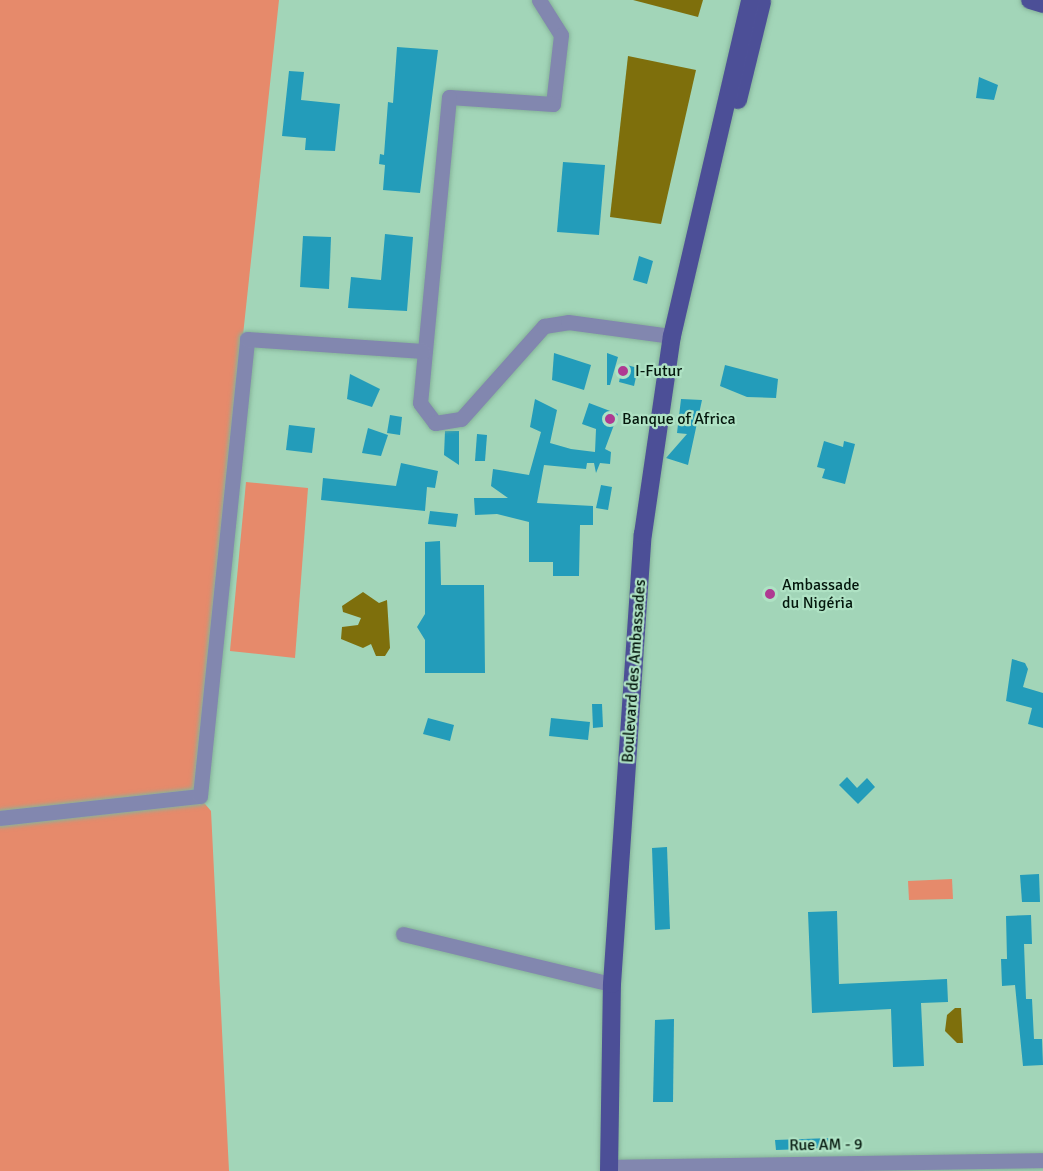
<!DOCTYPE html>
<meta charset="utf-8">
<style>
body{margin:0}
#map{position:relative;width:1043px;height:1171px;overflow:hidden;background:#a2d5b8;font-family:Signika,sans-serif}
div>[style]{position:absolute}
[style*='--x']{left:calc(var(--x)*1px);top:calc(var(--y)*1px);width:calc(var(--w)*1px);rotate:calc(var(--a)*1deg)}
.green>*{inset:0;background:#e68a6b}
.water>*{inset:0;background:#7e6f0c}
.building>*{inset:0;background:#239cba}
.roads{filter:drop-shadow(0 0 2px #86b399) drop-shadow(0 0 2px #86b399)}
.minor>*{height:15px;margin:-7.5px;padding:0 7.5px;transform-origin:7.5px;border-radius:7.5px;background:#8287af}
.major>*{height:18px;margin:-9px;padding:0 9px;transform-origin:9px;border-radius:9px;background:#4c4f97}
.dots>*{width:16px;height:16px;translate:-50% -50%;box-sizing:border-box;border:3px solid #afe2c4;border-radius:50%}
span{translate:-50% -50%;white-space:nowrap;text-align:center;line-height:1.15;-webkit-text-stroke:4.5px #afe2c4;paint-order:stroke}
.poi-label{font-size:16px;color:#04170d}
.left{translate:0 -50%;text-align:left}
.street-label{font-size:16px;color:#04170d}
</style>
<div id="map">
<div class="green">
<i style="clip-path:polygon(0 0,279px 0,194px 791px,211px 811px,229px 1171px,0 1171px)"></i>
<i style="clip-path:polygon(246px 482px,308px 488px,295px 658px,230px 651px)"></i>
<i style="clip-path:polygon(952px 879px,953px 899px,909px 900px,908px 881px)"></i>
</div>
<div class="water">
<i style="clip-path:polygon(633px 0,703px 0,698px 17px)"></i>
<i style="clip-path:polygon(628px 56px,696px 70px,661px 224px,610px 217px)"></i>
<i style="clip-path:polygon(363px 592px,379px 603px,387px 600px,390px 648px,385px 656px,376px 656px,371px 644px,363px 648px,341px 639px,342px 627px,358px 625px,361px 618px,343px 612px,342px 606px)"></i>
<i style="clip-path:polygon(955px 1008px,961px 1008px,963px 1043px,957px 1043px,945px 1031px,947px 1015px)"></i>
</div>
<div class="building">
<i style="clip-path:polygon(397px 47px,438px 50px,420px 193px,383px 190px,385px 165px,379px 164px,380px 154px,384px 155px,388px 102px,393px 103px)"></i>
<i style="clip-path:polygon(289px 71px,304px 72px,301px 100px,340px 104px,335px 151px,305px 150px,306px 138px,282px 136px)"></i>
<i style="clip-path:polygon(979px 77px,998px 85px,994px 100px,976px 98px)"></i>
<i style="clip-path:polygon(563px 162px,605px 165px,599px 235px,557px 232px)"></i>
<i style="clip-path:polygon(385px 234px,413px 237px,407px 311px,348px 308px,351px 277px,381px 280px)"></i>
<i style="clip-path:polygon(303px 236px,331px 237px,329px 289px,300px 287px)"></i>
<i style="clip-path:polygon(639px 256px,653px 261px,647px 284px,633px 280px)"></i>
<i style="clip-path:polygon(554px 353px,591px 365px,584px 390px,552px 380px)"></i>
<i style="clip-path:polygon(607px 353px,618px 357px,610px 385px,607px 385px)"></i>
<i style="clip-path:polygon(623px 364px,638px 368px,634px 386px,619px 382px)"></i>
<i style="clip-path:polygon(725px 365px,778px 379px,776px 398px,747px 397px,720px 386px)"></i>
<i style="clip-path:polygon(350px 374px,380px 389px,372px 407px,347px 399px)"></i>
<i style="clip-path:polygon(535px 399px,557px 410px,550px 443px,571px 449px,595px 452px,596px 429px,582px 424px,589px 403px,618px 414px,605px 449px,611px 452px,610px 464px,600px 463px,596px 473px,594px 463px,587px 463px,586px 469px,544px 465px,537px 503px,593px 506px,593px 525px,580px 525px,579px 576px,553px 576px,553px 562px,529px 562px,529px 522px,497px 514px,475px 515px,474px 498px,508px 498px,491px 486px,493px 469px,529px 475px,541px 432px,530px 427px)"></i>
<i style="clip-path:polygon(681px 399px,702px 400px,688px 465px,666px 458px,687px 434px,677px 433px)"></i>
<i style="clip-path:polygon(390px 415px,402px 417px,400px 435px,387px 433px)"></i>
<i style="clip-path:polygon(289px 425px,315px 428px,312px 453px,286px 450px)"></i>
<i style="clip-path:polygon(368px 428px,388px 435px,381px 456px,362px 453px)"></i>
<i style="clip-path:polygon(445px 431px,459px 431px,459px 465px,444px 455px)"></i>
<i style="clip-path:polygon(477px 434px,487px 435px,485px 461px,475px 461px)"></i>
<i style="clip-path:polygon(824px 441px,843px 447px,844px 441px,855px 444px,845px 484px,822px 478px,825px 469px,817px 467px)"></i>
<i style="clip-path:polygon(401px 463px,438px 471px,435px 488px,427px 487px,425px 511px,321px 500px,323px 478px,396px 486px)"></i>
<i style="clip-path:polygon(601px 485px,612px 487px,608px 510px,596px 508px)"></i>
<i style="clip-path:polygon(430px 511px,458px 514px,456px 527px,428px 524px)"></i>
<i style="clip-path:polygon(440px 541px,441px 585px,484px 585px,485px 673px,425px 673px,425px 640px,417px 627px,425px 614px,425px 542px)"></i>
<i style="clip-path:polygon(1012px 659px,1025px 663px,1028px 669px,1023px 687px,1043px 693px,1043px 728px,1028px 724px,1032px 708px,1006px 701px)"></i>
<i style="clip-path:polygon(592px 704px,602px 704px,603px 727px,593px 728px)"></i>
<i style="clip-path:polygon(428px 718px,454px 725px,450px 741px,423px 734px)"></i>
<i style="clip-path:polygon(551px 718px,590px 722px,588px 740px,549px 736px)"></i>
<i style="clip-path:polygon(847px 777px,857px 788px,867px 778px,875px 787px,858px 804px,839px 785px)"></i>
<i style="clip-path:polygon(667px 847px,670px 929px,655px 930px,652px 848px)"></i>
<i style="clip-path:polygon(1039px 874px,1040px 902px,1022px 902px,1020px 875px)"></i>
<i style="clip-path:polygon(837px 911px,839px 984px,947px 979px,948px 1002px,921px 1003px,924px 1066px,893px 1067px,891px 1009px,812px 1013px,808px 912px)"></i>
<i style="clip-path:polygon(1031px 915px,1032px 944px,1024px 944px,1026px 999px,1032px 999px,1034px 1039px,1042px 1039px,1043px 1065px,1023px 1066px,1015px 985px,1002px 986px,1001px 959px,1007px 959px,1006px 916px)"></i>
<i style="clip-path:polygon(674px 1019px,673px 1102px,653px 1102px,655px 1020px)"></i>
<i style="clip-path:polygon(831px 1138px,831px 1148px,776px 1150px,775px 1140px)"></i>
</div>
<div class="roads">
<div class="minor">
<i style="--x:539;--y:0;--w:41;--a:57.8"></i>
<i style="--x:561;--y:35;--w:69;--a:96.6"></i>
<i style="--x:553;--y:104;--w:104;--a:-176.1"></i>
<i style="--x:449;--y:97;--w:307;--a:95.4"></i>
<i style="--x:420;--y:403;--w:25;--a:53"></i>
<i style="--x:435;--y:423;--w:26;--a:-9"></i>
<i style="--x:461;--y:419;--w:125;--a:-48.3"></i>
<i style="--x:544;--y:326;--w:24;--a:-9"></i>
<i style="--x:568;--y:322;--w:105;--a:7.7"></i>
<i style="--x:0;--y:818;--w:201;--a:-6.3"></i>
<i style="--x:200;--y:796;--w:459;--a:-84.1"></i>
<i style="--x:247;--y:339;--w:176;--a:3.9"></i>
<i style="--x:403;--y:934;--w:215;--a:13.5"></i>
<i style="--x:609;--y:1167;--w:434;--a:-0.9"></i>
</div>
<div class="major">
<i style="--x:1030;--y:0;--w:14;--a:17"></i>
<i style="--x:738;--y:100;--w:101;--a:-76.2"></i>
<i style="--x:609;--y:1171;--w:187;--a:-89.1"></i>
<i style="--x:612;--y:984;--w:451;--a:-86.1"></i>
<i style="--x:643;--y:534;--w:200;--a:-81.7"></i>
<i style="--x:672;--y:336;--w:345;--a:-76.9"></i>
</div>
</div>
<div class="dots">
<i style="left:623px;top:371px;background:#af3a92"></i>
<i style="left:610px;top:419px;background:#af3a92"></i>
<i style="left:770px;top:594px;background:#af3a92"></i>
</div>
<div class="poi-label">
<span class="left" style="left:635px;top:371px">I-Futur</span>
<span class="left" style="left:622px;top:419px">Banque of Africa</span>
<span class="left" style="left:782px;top:594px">Ambassade<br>du Nigéria</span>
</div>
<div class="street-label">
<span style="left:634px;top:671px;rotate:-86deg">Boulevard des Ambassades</span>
<span style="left:826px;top:1145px;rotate:-1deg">Rue AM - 9</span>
</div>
</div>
